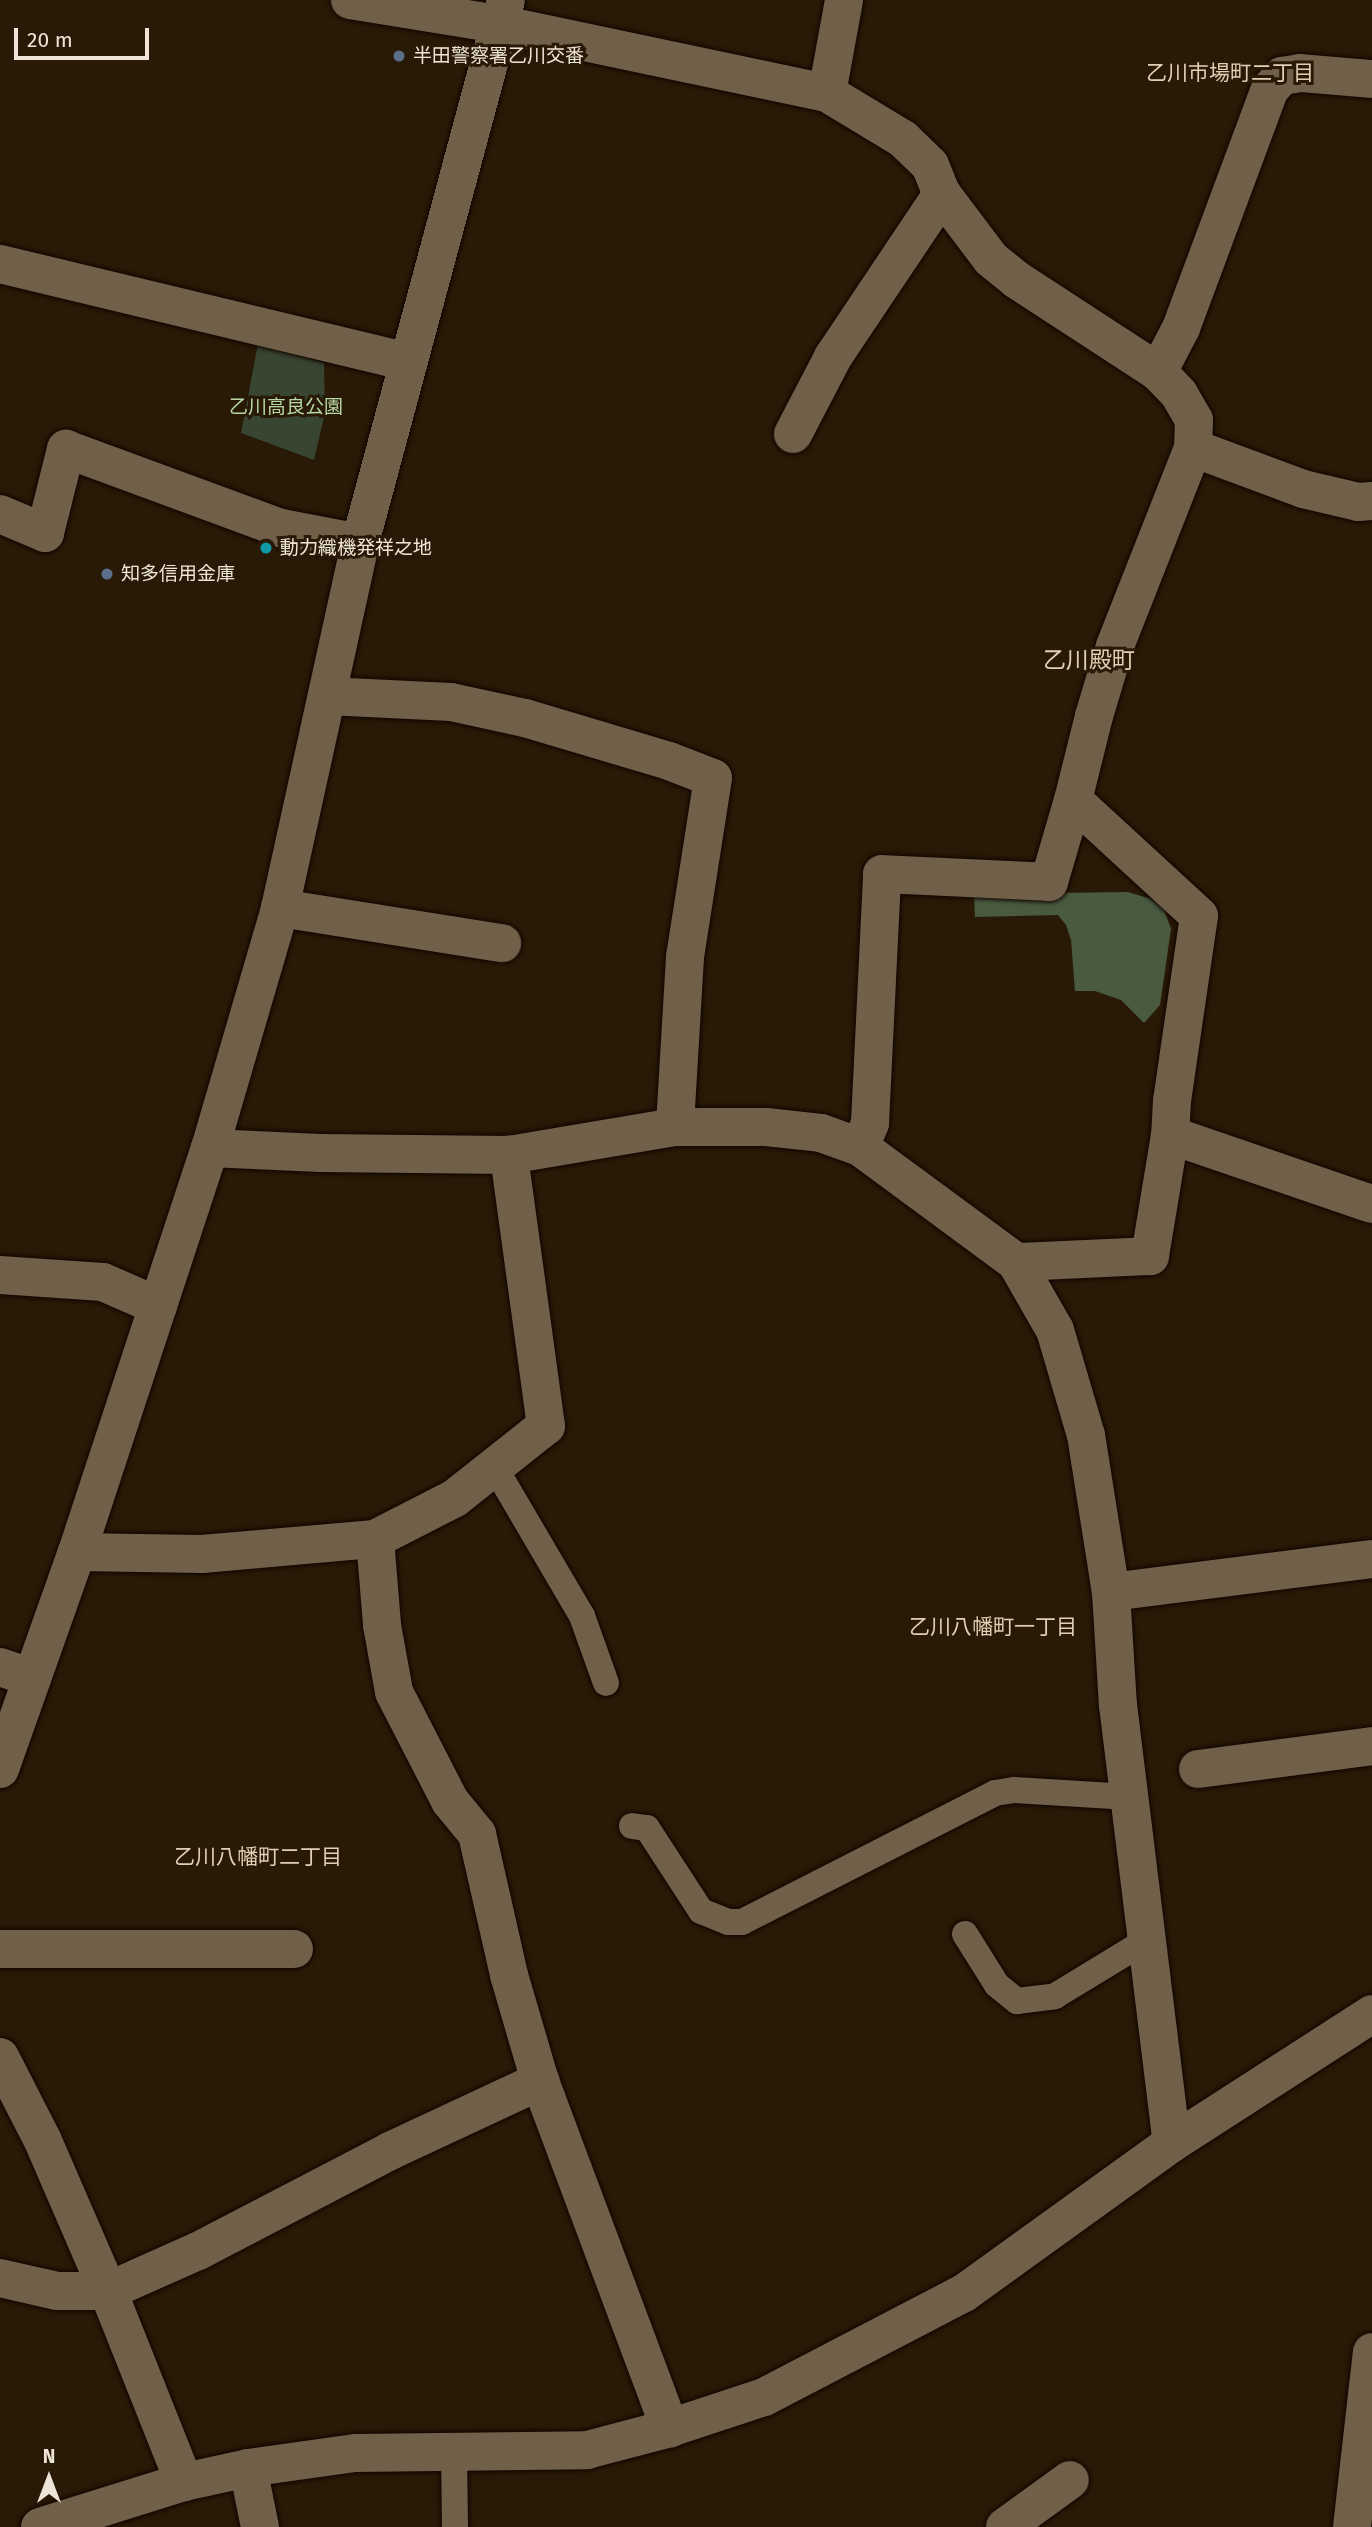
<!DOCTYPE html>
<meta charset="utf-8">
<style>
body{margin:0}
#map{position:relative;width:1372px;height:2527px;overflow:hidden;background:#281a06;font-family:"Fira Sans","Noto Sans JP",sans-serif}
div>[style]{position:absolute}
[style*='--x']{left:calc(var(--x)*1px);top:calc(var(--y)*1px);width:calc(var(--w)*1px);rotate:calc(var(--a)*1deg)}
.green>*{inset:0;background:#384530}
.forest>*{inset:0;background:#495a3f}
.roads{filter:drop-shadow(0 0 2px #100500) drop-shadow(0 0 2px #100500)}
.service>*{height:26px;margin:-13px;padding:0 13px;transform-origin:13px;border-radius:13px;background:#705f49}
.minor>*{height:38px;margin:-19px;padding:0 19px;transform-origin:19px;border-radius:19px;background:#705f49}
.tertiary>*{height:38px;margin:-19px;padding:0 19px;transform-origin:19px;border-radius:19px;background:#705f49}
.dots>*{width:19px;height:19px;translate:-50% -50%;box-sizing:border-box;border:4px solid #281a06;border-radius:50%}
span{translate:-50% -50%;white-space:nowrap;text-align:center;line-height:1.15;-webkit-text-stroke:6px #281a06;paint-order:stroke}
.poi-label{font-size:19px;color:#eee4d7}
.left{translate:0 -50%;text-align:left}
.park-label{font-size:19px;color:#b7d7a4}
.neighbourhood-label{font-size:21px;color:#e1ceb5}
.quarter-label{font-size:23px;color:#e1ceb5}
.north{position:absolute;left:14px;top:2443px;width:70px;height:70px;-webkit-text-stroke:5px #281a06;paint-order:stroke;rotate:0deg;font-size:19px;font-weight:700;line-height:28px;text-align:center;color:#eee4d7}
.north::after{content:'';display:block;margin:auto;width:24px;height:32px;background:#eee4d7;clip-path:polygon(50% 0,100% 100%,50% 72%,0 100%)}
.scale{position:absolute;left:14px;top:28px;width:135px;height:32px;box-sizing:border-box;border:4px solid #eee4d7;border-top:0;padding-left:9px;font-size:21px;line-height:24px;white-space:nowrap;color:#eee4d7;-webkit-text-stroke:5px #281a06;paint-order:stroke}
</style>
<div id="map">
<div class="green">
<i style="clip-path:polygon(258px 344px,324px 363px,325px 413px,314px 460px,241px 433px)"></i>
</div>
<div class="forest">
<i style="clip-path:polygon(1128px 892px,1151px 899px,1164px 909px,1171px 929px,1160px 1005px,1144px 1023px,1121px 1000px,1095px 991px,1075px 991px,1071px 940px,1066px 925px,1058px 915px,975px 917px,974px 894px)"></i>
</div>
<div class="roads">
<div class="service">
<i style="--x:494;--y:1466;--w:174;--a:59.6"></i>
<i style="--x:582;--y:1616;--w:71;--a:70.3"></i>
<i style="--x:632;--y:1826;--w:15;--a:8"></i>
<i style="--x:647;--y:1828;--w:99;--a:57"></i>
<i style="--x:701;--y:1911;--w:29;--a:22"></i>
<i style="--x:728;--y:1922;--w:14;--a:0"></i>
<i style="--x:742;--y:1922;--w:284;--a:-27"></i>
<i style="--x:995;--y:1793;--w:20;--a:-9"></i>
<i style="--x:1015;--y:1790;--w:114;--a:3.5"></i>
<i style="--x:965;--y:1934;--w:60;--a:57.9"></i>
<i style="--x:997;--y:1985;--w:26;--a:39"></i>
<i style="--x:1017;--y:2001;--w:38;--a:-7"></i>
<i style="--x:1055;--y:1996;--w:108;--a:-31.3"></i>
<i style="--x:454;--y:2454;--w:73;--a:89.2"></i>
</div>
<div class="minor">
<i style="--x:350;--y:0;--w:151;--a:9.2"></i>
<i style="--x:499;--y:24;--w:335;--a:11.9"></i>
<i style="--x:827;--y:93;--w:89;--a:31.2"></i>
<i style="--x:903;--y:139;--w:37;--a:44"></i>
<i style="--x:930;--y:165;--w:31;--a:68"></i>
<i style="--x:942;--y:194;--w:81;--a:53"></i>
<i style="--x:991;--y:259;--w:33;--a:39"></i>
<i style="--x:1017;--y:280;--w:168;--a:33.1"></i>
<i style="--x:1158;--y:372;--w:30;--a:46"></i>
<i style="--x:1179;--y:394;--w:30;--a:60"></i>
<i style="--x:1194;--y:420;--w:28;--a:92"></i>
<i style="--x:1193;--y:448;--w:213;--a:111.5"></i>
<i style="--x:1115;--y:646;--w:73;--a:106.7"></i>
<i style="--x:1094;--y:716;--w:87;--a:104"></i>
<i style="--x:1073;--y:800;--w:171;--a:42.6"></i>
<i style="--x:1199;--y:916;--w:186;--a:98.3"></i>
<i style="--x:1172;--y:1100;--w:35;--a:93"></i>
<i style="--x:1170;--y:1135;--w:123;--a:99.4"></i>
<i style="--x:1150;--y:1256;--w:134;--a:177.4"></i>
<i style="--x:827;--y:93;--w:95;--a:-79.6"></i>
<i style="--x:0;--y:264;--w:420;--a:13.5"></i>
<i style="--x:1158;--y:372;--w:50;--a:-62.4"></i>
<i style="--x:1181;--y:328;--w:255;--a:-69.6"></i>
<i style="--x:1270;--y:89;--w:18;--a:-47"></i>
<i style="--x:1282;--y:76;--w:18;--a:-9"></i>
<i style="--x:1300;--y:73;--w:72;--a:4.8"></i>
<i style="--x:793;--y:434;--w:87;--a:-62.5"></i>
<i style="--x:833;--y:357;--w:196;--a:-56.2"></i>
<i style="--x:1193;--y:448;--w:117;--a:20.4"></i>
<i style="--x:1303;--y:489;--w:57;--a:13.3"></i>
<i style="--x:1358;--y:502;--w:14;--a:-4"></i>
<i style="--x:0;--y:514;--w:49;--a:22.9"></i>
<i style="--x:45;--y:533;--w:87;--a:-76"></i>
<i style="--x:66;--y:449;--w:229;--a:20.2"></i>
<i style="--x:281;--y:528;--w:80;--a:10.8"></i>
<i style="--x:327;--y:696;--w:124;--a:2.8"></i>
<i style="--x:451;--y:702;--w:76;--a:12.2"></i>
<i style="--x:525;--y:718;--w:150;--a:16.6"></i>
<i style="--x:669;--y:761;--w:47;--a:21.1"></i>
<i style="--x:713;--y:778;--w:181;--a:98.9"></i>
<i style="--x:685;--y:957;--w:170;--a:93.4"></i>
<i style="--x:280;--y:908;--w:225;--a:9"></i>
<i style="--x:1170;--y:1135;--w:213;--a:18.9"></i>
<i style="--x:860;--y:1147;--w:26;--a:-67"></i>
<i style="--x:870;--y:1123;--w:249;--a:-87.2"></i>
<i style="--x:882;--y:874;--w:167;--a:2.7"></i>
<i style="--x:1049;--y:882;--w:85;--a:-73.7"></i>
<i style="--x:210;--y:1148;--w:110;--a:2.6"></i>
<i style="--x:320;--y:1153;--w:189;--a:0.6"></i>
<i style="--x:509;--y:1155;--w:168;--a:-9.6"></i>
<i style="--x:675;--y:1127;--w:91;--a:0"></i>
<i style="--x:766;--y:1127;--w:55;--a:6.2"></i>
<i style="--x:821;--y:1133;--w:41;--a:19.7"></i>
<i style="--x:860;--y:1147;--w:194;--a:36.4"></i>
<i style="--x:1016;--y:1262;--w:78;--a:60.2"></i>
<i style="--x:1055;--y:1330;--w:109;--a:73.6"></i>
<i style="--x:1086;--y:1435;--w:159;--a:81"></i>
<i style="--x:1111;--y:1592;--w:113;--a:86.5"></i>
<i style="--x:1118;--y:1705;--w:441;--a:83"></i>
<i style="--x:0;--y:1275;--w:103;--a:3.9"></i>
<i style="--x:103;--y:1282;--w:60;--a:23.6"></i>
<i style="--x:375;--y:1539;--w:86;--a:85.3"></i>
<i style="--x:382;--y:1625;--w:68;--a:79.8"></i>
<i style="--x:394;--y:1692;--w:123;--a:62.8"></i>
<i style="--x:450;--y:1801;--w:43;--a:50.7"></i>
<i style="--x:477;--y:1834;--w:145;--a:77.2"></i>
<i style="--x:509;--y:1975;--w:110;--a:73.7"></i>
<i style="--x:540;--y:2081;--w:371;--a:69.5"></i>
<i style="--x:77;--y:1552;--w:125;--a:0.9"></i>
<i style="--x:202;--y:1554;--w:174;--a:-5"></i>
<i style="--x:375;--y:1539;--w:90;--a:-27.1"></i>
<i style="--x:455;--y:1498;--w:116;--a:-38.4"></i>
<i style="--x:546;--y:1426;--w:274;--a:-97.8"></i>
<i style="--x:1111;--y:1592;--w:263;--a:-7.2"></i>
<i style="--x:0;--y:1667;--w:34;--a:19"></i>
<i style="--x:1198;--y:1769;--w:176;--a:-7.5"></i>
<i style="--x:0;--y:1949;--w:294;--a:0"></i>
<i style="--x:0;--y:2057;--w:94;--a:62.9"></i>
<i style="--x:43;--y:2141;--w:163;--a:66.6"></i>
<i style="--x:108;--y:2291;--w:206;--a:68.3"></i>
<i style="--x:0;--y:2278;--w:58;--a:12.8"></i>
<i style="--x:57;--y:2291;--w:51;--a:0"></i>
<i style="--x:108;--y:2291;--w:98;--a:-24"></i>
<i style="--x:198;--y:2251;--w:216;--a:-27.5"></i>
<i style="--x:390;--y:2151;--w:166;--a:-25"></i>
<i style="--x:248;--y:2468;--w:60;--a:78.5"></i>
<i style="--x:40;--y:2527;--w:151;--a:-17.4"></i>
<i style="--x:184;--y:2482;--w:66;--a:-12.3"></i>
<i style="--x:248;--y:2468;--w:108;--a:-8"></i>
<i style="--x:355;--y:2453;--w:232;--a:-0.7"></i>
<i style="--x:587;--y:2450;--w:86;--a:-14.8"></i>
<i style="--x:670;--y:2428;--w:99;--a:-18.3"></i>
<i style="--x:764;--y:2397;--w:225;--a:-27.5"></i>
<i style="--x:964;--y:2293;--w:256;--a:-35.8"></i>
<i style="--x:1172;--y:2143;--w:238;--a:-32.8"></i>
<i style="--x:1005;--y:2527;--w:80;--a:-35.9"></i>
<i style="--x:1352;--y:2527;--w:176;--a:-83.5"></i>
</div>
<div class="tertiary">
<i style="--x:0;--y:1769;--w:230;--a:-70.5"></i>
<i style="--x:77;--y:1552;--w:425;--a:-71.8"></i>
<i style="--x:210;--y:1148;--w:250;--a:-73.7"></i>
<i style="--x:280;--y:908;--w:374;--a:-77.6"></i>
<i style="--x:360;--y:543;--w:562;--a:-74.95"></i>
</div>
</div>
<div class="dots">
<i style="left:399px;top:56px;background:#5c6f8a"></i>
<i style="left:266px;top:548px;background:#0f9aa8"></i>
<i style="left:107px;top:574px;background:#5c6f8a"></i>
</div>
<div class="poi-label">
<span class="left" style="left:413px;top:56px">半田警察署乙川交番</span>
<span class="left" style="left:280px;top:548px">動力織機発祥之地</span>
<span class="left" style="left:121px;top:574px">知多信用金庫</span>
</div>
<div class="park-label">
<span style="left:286px;top:407px">乙川高良公園</span>
</div>
<div class="neighbourhood-label">
<span style="left:1230px;top:73px">乙川市場町二丁目</span>
<span style="left:993px;top:1627px">乙川八幡町一丁目</span>
<span style="left:258px;top:1857px">乙川八幡町二丁目</span>
</div>
<div class="quarter-label">
<span style="left:1089px;top:660px">乙川殿町</span>
</div>
<div class="north">N</div>
<div class="scale">20 m</div>
</div>
